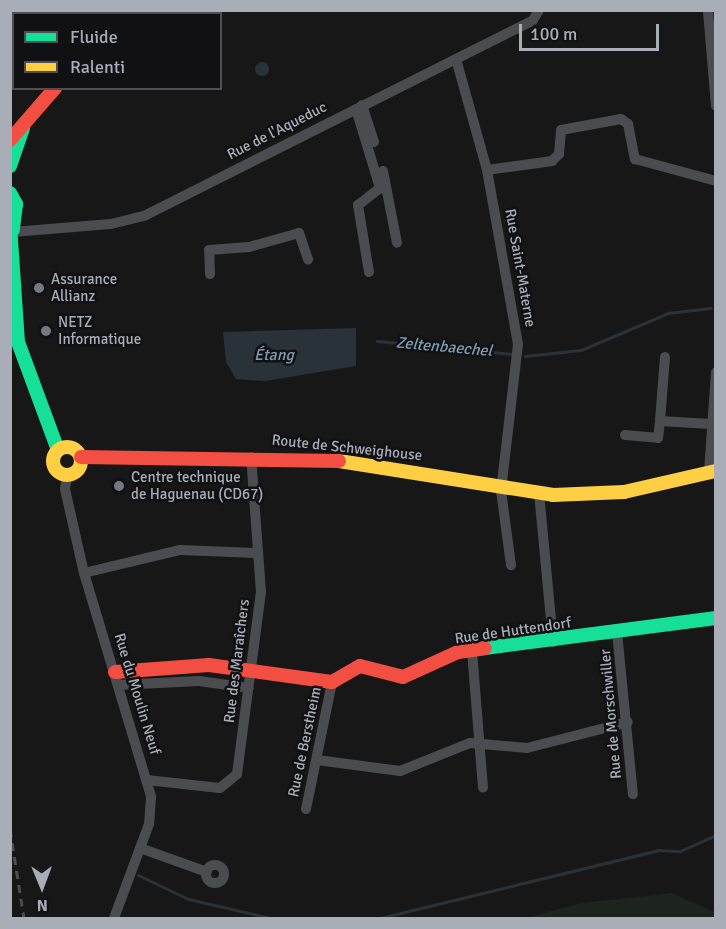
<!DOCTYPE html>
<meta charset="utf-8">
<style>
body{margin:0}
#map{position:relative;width:726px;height:929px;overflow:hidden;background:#171717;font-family:Signika,sans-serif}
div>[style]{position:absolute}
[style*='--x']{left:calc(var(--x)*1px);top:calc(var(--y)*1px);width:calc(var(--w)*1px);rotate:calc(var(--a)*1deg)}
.green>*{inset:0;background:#1d241e}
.water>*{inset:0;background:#2a3239}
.round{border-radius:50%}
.stream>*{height:3px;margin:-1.5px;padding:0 1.5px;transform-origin:1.5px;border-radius:1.5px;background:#2a3239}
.street>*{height:10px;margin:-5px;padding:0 5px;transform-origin:5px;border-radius:5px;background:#4b4c50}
.street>.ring{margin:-5px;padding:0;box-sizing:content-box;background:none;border:10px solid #4b4c50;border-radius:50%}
.fast>*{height:14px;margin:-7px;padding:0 7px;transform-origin:7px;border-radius:7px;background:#16e098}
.slow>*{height:14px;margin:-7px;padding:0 7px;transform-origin:7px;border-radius:7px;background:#ffcf43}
.slow>.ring{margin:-7px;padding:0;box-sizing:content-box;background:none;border:14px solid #ffcf43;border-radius:50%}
.jam>*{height:14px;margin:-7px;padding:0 7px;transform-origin:7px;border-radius:7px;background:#f24e42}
.rail>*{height:3px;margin-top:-1.5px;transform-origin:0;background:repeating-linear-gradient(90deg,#4b4c4f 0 8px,transparent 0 14px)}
.dots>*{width:16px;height:16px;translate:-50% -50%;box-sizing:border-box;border:3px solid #111113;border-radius:50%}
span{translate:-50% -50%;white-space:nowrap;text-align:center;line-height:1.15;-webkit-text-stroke:5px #111113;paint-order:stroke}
.street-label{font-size:15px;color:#a8adb8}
.poi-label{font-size:15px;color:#a8adb8}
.left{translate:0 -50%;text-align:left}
.water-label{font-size:16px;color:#7f9bb3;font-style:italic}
.frame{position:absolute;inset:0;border:12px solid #a8adb8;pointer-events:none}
.legend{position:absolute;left:12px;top:12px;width:210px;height:78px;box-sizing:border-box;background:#111113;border:2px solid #4d4f55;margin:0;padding:8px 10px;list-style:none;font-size:18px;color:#a8adb8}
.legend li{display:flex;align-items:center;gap:12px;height:30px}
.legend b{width:30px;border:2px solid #4d4f55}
.north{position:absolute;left:12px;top:857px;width:60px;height:60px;-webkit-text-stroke:4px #111113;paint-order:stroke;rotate:179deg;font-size:16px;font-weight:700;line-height:24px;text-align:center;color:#a8adb8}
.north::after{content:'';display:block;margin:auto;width:21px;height:27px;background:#a8adb8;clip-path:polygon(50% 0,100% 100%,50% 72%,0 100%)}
.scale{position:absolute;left:519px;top:24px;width:140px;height:27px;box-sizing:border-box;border:3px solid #a8adb8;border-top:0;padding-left:8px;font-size:18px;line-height:21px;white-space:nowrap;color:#a8adb8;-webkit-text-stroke:4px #111113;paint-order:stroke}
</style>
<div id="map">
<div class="green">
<i style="clip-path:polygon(672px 893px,715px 912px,715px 918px,525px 918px,582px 903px)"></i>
</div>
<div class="water">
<i class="round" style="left:255px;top:62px;width:14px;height:14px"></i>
<i style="clip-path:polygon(356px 328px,356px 366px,265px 381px,236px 379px,226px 362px,223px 332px)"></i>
</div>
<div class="stream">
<i style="--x:377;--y:341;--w:135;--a:5.5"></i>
<i style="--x:525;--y:356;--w:56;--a:-6.1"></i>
<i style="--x:581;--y:350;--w:95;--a:-23"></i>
<i style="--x:668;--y:313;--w:43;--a:-6.6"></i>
<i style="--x:138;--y:875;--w:55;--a:25.6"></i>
<i style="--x:188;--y:899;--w:84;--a:13"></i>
<i style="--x:380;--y:918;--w:286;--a:-13.7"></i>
<i style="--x:658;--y:850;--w:22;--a:3"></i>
<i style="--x:680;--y:851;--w:39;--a:-24"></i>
</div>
<div class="street">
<i style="--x:149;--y:10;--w:4;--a:90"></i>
<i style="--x:708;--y:11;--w:95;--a:85.2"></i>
<i style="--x:10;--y:17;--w:8;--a:-67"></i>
<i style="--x:456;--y:59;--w:115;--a:74.4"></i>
<i style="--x:487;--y:170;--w:177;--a:79.9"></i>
<i style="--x:518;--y:344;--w:148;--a:96.6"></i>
<i style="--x:501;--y:491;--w:75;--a:82.3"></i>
<i style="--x:362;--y:105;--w:39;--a:72"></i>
<i style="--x:356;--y:109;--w:83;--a:73.1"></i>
<i style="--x:380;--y:188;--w:28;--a:142"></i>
<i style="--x:358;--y:205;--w:68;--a:80.7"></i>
<i style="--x:487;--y:170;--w:66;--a:-7.9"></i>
<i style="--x:552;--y:161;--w:10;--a:-45"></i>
<i style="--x:559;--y:154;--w:24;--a:-85"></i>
<i style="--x:561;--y:130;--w:61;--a:-10.4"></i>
<i style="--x:621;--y:119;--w:9;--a:36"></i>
<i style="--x:628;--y:124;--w:36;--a:79"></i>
<i style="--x:635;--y:159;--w:84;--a:15.2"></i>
<i style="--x:383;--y:171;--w:73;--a:79"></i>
<i style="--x:13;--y:232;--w:98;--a:-4.7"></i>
<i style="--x:111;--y:224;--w:36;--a:-14"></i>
<i style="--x:146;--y:215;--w:433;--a:-26.7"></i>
<i style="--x:533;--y:20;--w:12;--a:-59"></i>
<i style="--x:210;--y:274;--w:24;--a:-92"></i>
<i style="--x:209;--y:250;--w:40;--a:-4.3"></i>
<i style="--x:249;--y:247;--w:52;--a:-15.6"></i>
<i style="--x:299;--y:233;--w:28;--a:71"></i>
<i style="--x:665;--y:357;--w:64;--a:94.5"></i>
<i style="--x:660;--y:421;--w:51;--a:3.4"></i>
<i style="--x:625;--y:435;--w:33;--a:5"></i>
<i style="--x:658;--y:438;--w:17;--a:-83"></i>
<i style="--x:709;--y:472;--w:100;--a:-86"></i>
<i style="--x:67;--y:475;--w:14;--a:98"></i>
<i style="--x:65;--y:489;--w:86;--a:77.3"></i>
<i style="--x:84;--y:573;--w:234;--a:73.3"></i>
<i style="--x:151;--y:797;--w:27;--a:94"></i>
<i style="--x:149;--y:824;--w:100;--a:110.4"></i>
<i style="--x:539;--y:493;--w:150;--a:84.6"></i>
<i style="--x:84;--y:573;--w:99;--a:-13.5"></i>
<i style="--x:180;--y:550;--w:78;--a:2.2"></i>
<i style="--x:617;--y:632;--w:163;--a:84.4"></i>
<i style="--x:472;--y:651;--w:137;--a:85.4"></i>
<i style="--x:118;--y:685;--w:81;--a:-2.8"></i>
<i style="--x:199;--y:681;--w:50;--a:8"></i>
<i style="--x:317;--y:760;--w:84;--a:7.5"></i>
<i style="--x:400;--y:771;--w:75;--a:-21.8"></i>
<i style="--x:470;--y:743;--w:57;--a:5"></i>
<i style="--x:527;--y:748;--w:104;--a:-14.4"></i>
<i style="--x:147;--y:780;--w:73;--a:6.3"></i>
<i style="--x:220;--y:788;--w:22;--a:-39"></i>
<i style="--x:237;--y:774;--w:184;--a:-82.5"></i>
<i style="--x:261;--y:592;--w:135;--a:-94.2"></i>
<i style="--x:306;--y:809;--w:130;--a:-78.4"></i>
<i style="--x:140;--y:848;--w:71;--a:19.7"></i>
<i class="ring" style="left:206px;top:865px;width:8px;height:8px"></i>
</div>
<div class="fast">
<i style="--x:171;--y:14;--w:6;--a:-39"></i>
<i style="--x:10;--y:166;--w:40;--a:-71.1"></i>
<i style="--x:10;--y:193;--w:13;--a:61"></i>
<i style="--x:16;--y:204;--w:26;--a:97"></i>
<i style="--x:10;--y:225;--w:117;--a:86.1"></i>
<i style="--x:18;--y:342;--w:115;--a:69.7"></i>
<i style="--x:485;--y:648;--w:233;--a:-7.4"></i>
</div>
<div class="slow">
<i class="ring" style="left:53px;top:447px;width:14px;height:14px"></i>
<i style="--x:339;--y:461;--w:217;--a:9"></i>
<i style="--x:553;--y:495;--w:71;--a:-2.4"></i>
<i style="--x:624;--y:492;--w:94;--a:-12.9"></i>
</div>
<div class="jam">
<i style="--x:10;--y:140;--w:69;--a:-49.1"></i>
<i style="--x:81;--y:457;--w:258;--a:0.9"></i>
<i style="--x:115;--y:672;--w:94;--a:-4.3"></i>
<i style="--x:209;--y:665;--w:124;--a:7.9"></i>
<i style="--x:332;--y:682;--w:32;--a:-30"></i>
<i style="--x:360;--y:666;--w:44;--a:14.3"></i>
<i style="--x:403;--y:677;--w:60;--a:-24.4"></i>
<i style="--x:458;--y:652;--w:27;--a:-8"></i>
</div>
<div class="rail">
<i style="--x:10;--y:829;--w:90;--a:81.1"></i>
</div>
<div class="dots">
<i style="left:39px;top:288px;background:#757880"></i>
<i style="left:46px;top:331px;background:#757880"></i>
<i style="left:119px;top:486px;background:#757880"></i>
</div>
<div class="street-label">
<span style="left:277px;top:131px;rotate:-27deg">Rue de l'Aqueduc</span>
<span style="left:520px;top:268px;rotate:80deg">Rue Saint-Materne</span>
<span style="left:347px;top:448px;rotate:6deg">Route de Schweighouse</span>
<span style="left:513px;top:631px;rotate:-8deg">Rue de Huttendorf</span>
<span style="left:237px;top:661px;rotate:-83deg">Rue des Maraîchers</span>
<span style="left:137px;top:694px;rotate:73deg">Rue du Moulin Neuf</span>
<span style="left:611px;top:714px;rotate:-95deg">Rue de Morschwiller</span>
<span style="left:305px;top:742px;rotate:-78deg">Rue de Berstheim</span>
</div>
<div class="poi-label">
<span class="left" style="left:51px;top:288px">Assurance<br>Allianz</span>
<span class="left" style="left:58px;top:331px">NETZ<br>Informatique</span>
<span class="left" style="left:131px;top:486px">Centre technique<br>de Haguenau (CD67)</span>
</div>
<div class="water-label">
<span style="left:444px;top:347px;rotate:5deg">Zeltenbaechel</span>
<span style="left:274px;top:355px">Étang</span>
</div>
<div class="frame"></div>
<ul class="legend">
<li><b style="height:8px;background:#16e098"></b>Fluide</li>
<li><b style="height:8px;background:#ffcf43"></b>Ralenti</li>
</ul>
<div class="north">N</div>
<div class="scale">100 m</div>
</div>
